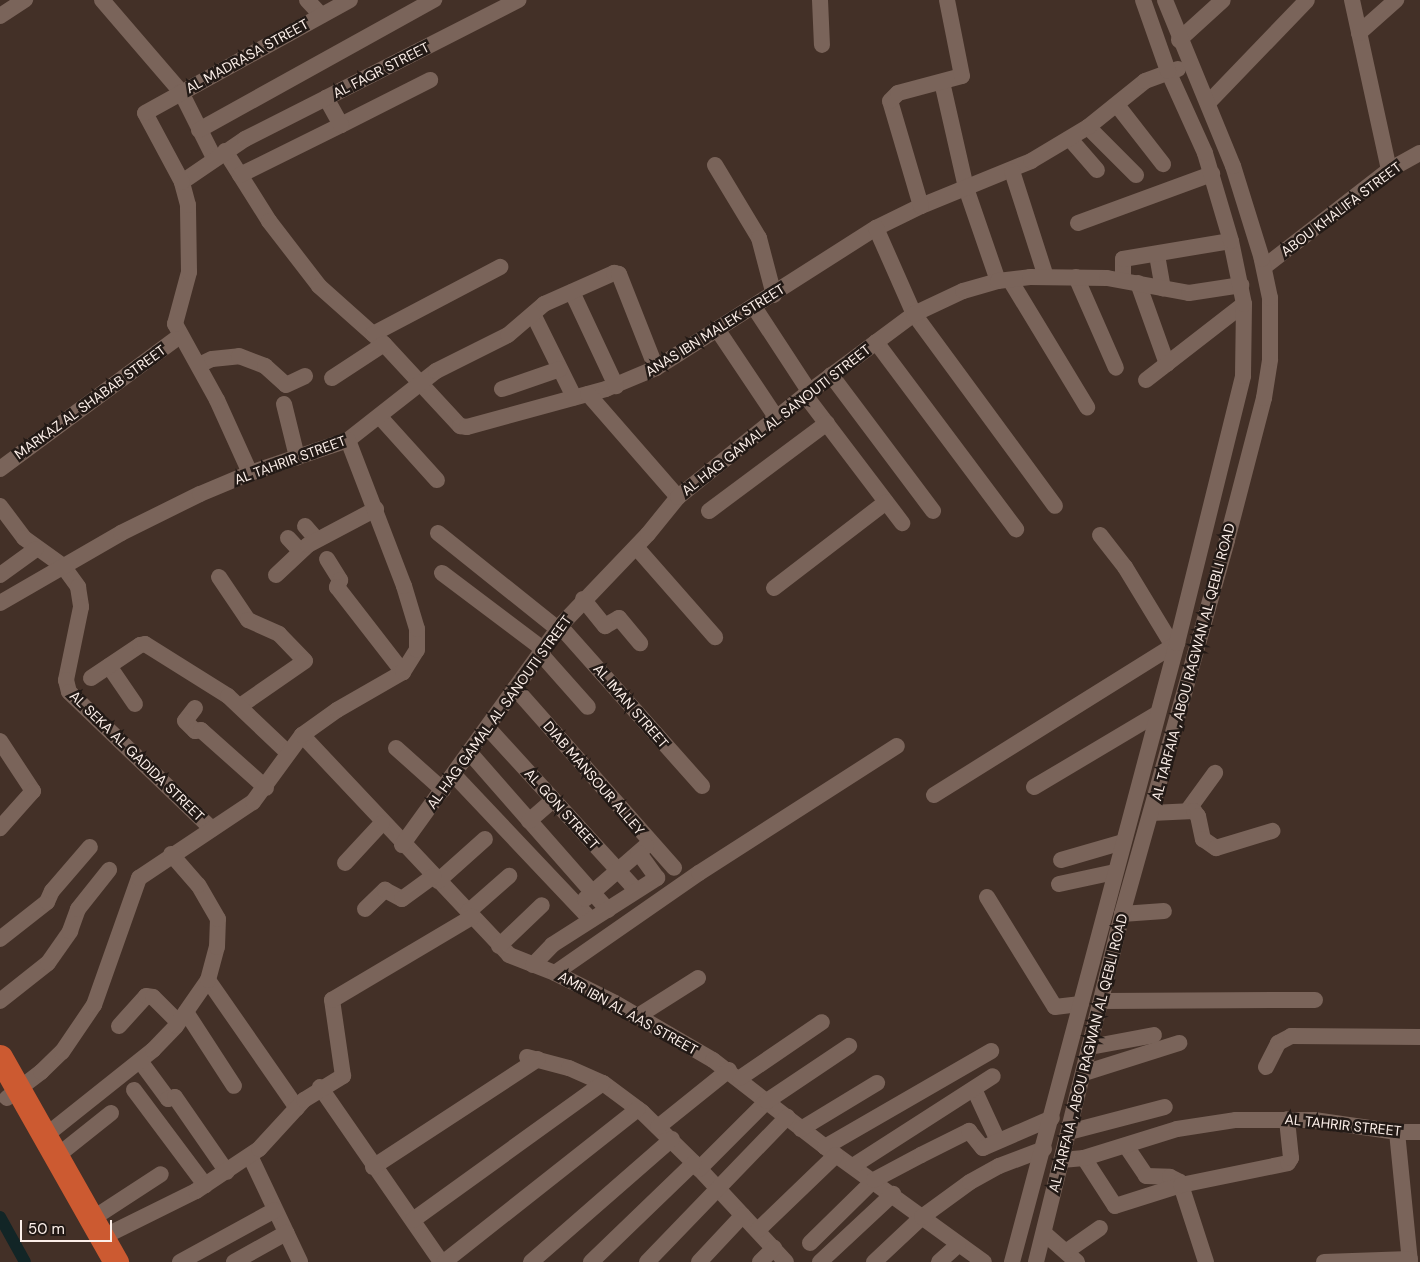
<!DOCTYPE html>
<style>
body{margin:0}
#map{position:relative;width:1420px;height:1262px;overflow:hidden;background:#433027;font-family:"DM Sans",sans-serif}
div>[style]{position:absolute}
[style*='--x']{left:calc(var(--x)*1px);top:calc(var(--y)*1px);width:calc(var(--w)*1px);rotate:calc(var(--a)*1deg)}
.canal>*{height:12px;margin:-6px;padding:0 6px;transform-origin:6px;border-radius:6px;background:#122526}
.minor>*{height:16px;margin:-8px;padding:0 8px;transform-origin:8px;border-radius:8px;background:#7a645a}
.highway>*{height:25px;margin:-12.5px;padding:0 12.5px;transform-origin:12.5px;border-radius:12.5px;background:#cc5a31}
span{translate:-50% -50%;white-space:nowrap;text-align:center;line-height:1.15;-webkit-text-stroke:5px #231a16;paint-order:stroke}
.street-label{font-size:14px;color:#fcefe9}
.scale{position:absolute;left:20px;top:1220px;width:92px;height:22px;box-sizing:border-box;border:2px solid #fcefe9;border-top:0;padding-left:6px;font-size:15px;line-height:18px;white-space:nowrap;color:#fcefe9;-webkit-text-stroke:4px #231a16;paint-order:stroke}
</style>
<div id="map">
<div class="canal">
<i style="--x:0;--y:1217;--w:51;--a:60.9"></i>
</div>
<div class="minor">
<i style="--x:102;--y:0;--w:121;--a:49.3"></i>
<i style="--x:181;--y:92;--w:74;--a:63.4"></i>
<i style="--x:307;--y:0;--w:21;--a:47"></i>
<i style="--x:820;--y:0;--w:45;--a:87.5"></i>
<i style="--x:1352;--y:0;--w:174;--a:77.7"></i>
<i style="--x:0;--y:16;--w:30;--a:-33"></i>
<i style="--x:1359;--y:33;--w:50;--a:-41.7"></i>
<i style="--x:1179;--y:40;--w:59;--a:-42.3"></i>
<i style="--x:942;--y:82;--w:109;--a:77.2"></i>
<i style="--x:966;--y:188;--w:98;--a:71"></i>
<i style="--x:1209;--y:102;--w:141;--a:-46.1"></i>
<i style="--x:1117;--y:105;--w:75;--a:52.1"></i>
<i style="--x:341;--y:125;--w:100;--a:-26.8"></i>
<i style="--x:1088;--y:127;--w:68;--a:45"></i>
<i style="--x:199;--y:130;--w:269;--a:-29"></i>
<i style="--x:1070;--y:139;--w:41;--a:48.9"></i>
<i style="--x:225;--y:151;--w:83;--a:57.8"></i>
<i style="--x:269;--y:221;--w:82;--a:52.4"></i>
<i style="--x:319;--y:286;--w:87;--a:41.7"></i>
<i style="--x:384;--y:344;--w:112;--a:47.2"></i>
<i style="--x:460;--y:426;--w:7;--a:8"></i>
<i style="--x:467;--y:427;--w:144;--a:-15.3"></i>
<i style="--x:606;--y:389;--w:54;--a:-22.8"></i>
<i style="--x:656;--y:368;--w:261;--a:-32.5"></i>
<i style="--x:876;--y:228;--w:50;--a:-26.1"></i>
<i style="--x:921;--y:206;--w:119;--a:-22.2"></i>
<i style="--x:1031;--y:161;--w:66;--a:-30.8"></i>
<i style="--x:1088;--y:127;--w:73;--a:-38.9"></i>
<i style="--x:1145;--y:81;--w:35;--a:-20"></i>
<i style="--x:715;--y:165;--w:85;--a:58.9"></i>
<i style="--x:759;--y:238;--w:59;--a:75.3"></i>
<i style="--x:1012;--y:171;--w:111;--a:72.2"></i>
<i style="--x:240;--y:175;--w:113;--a:-26.3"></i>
<i style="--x:341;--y:125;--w:31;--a:-119"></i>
<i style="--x:326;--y:98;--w:216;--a:-27"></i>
<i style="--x:182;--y:182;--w:76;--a:-34.3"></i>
<i style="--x:245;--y:139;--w:91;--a:-26.8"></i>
<i style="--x:921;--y:206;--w:109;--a:-106.4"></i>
<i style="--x:890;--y:101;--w:11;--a:-45"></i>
<i style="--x:898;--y:93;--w:66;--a:-14.9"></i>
<i style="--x:962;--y:76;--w:77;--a:-101.2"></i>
<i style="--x:1078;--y:223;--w:143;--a:-20.1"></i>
<i style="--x:876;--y:228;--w:94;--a:66.2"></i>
<i style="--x:914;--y:314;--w:238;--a:53.7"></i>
<i style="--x:1157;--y:255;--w:34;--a:80"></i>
<i style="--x:1264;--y:267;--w:158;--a:-37.8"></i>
<i style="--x:1389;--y:170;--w:35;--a:-29"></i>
<i style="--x:1076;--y:277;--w:99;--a:66.3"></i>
<i style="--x:1010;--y:280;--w:149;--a:58.8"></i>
<i style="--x:1123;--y:280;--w:21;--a:-90"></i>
<i style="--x:1123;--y:259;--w:109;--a:-9.5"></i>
<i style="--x:1138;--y:283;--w:86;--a:70.3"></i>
<i style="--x:572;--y:292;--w:104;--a:64.9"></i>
<i style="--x:754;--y:307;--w:100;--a:56.8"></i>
<i style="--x:533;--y:314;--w:93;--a:63.7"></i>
<i style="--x:717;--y:329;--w:106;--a:56.2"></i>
<i style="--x:373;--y:334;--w:144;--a:-27.8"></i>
<i style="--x:876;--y:342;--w:234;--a:53.2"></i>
<i style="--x:199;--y:365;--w:14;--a:-25"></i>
<i style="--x:212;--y:359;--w:27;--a:-6"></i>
<i style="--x:239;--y:356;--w:28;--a:21"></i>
<i style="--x:265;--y:366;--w:28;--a:42"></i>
<i style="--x:286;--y:385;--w:21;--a:-25"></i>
<i style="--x:831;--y:375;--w:170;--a:53.1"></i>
<i style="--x:332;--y:378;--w:62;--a:-33.2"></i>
<i style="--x:1146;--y:380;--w:124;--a:-37.8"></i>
<i style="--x:502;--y:389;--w:61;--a:-19"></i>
<i style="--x:588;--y:394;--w:137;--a:48.9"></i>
<i style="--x:805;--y:395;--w:161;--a:52.8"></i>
<i style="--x:284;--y:404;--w:55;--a:76.2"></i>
<i style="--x:380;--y:417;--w:85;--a:47.9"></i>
<i style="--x:0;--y:469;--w:224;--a:-36.5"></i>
<i style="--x:250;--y:473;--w:80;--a:-114.3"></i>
<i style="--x:217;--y:400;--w:87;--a:-118.9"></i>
<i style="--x:175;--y:324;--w:54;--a:-74.9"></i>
<i style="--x:189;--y:272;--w:67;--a:-90.9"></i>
<i style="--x:188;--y:205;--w:24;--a:-105"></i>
<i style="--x:182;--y:182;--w:78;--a:-118.2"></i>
<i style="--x:145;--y:113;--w:234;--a:-28.9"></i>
<i style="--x:0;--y:506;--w:40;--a:53"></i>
<i style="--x:24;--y:538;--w:48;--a:35.7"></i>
<i style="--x:63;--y:566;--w:26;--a:54"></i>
<i style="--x:78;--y:587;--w:20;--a:81"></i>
<i style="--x:81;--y:607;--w:75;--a:101.6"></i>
<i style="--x:66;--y:680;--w:12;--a:76"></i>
<i style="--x:69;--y:692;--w:198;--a:43.8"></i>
<i style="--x:709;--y:511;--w:147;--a:-36.7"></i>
<i style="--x:305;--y:526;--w:18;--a:49"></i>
<i style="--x:438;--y:533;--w:154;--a:38.7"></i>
<i style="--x:1100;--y:535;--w:41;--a:52"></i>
<i style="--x:1125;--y:567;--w:92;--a:58.7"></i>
<i style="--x:288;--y:538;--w:18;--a:47"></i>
<i style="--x:636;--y:547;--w:120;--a:48.7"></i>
<i style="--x:327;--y:559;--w:25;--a:58"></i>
<i style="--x:340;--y:580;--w:8;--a:113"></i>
<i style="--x:337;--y:587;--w:108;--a:52.2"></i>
<i style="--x:442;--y:573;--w:126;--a:37"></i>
<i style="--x:0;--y:575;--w:44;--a:-35.8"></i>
<i style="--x:276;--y:575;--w:44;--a:-43.2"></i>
<i style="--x:308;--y:545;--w:77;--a:-27.9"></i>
<i style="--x:219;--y:577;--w:52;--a:56"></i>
<i style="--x:248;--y:620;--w:34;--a:24"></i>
<i style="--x:279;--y:634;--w:37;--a:46"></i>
<i style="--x:305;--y:661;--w:79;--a:145.3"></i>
<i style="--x:774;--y:588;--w:141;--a:-37.5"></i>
<i style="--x:583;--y:599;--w:35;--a:51"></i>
<i style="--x:605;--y:626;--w:16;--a:-30"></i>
<i style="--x:619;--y:618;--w:33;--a:50"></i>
<i style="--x:0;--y:603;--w:140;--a:-30"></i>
<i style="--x:121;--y:533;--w:88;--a:-26.3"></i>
<i style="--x:200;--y:494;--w:54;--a:-22.8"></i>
<i style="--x:250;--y:473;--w:103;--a:-18.6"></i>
<i style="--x:348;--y:440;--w:112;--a:-38.1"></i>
<i style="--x:436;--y:371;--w:80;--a:-26.6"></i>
<i style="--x:508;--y:335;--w:48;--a:-40.7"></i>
<i style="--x:544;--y:304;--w:77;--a:-23.9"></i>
<i style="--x:614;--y:273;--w:5;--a:11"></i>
<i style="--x:619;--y:274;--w:101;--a:68.5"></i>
<i style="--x:560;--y:626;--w:214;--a:48.4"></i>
<i style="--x:540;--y:653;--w:72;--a:48.4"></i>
<i style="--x:109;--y:666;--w:46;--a:55.6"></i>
<i style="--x:91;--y:678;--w:59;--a:-34"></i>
<i style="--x:140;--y:645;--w:5;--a:-11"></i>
<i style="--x:145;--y:644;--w:98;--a:32.1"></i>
<i style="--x:228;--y:696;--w:81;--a:43.5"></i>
<i style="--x:515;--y:688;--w:240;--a:48.5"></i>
<i style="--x:195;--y:708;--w:16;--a:128"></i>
<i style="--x:185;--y:721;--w:14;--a:45"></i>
<i style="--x:195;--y:731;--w:6;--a:-9"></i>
<i style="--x:201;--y:730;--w:87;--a:41.7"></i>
<i style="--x:488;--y:728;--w:219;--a:47.6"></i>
<i style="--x:302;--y:735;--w:302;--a:46.7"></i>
<i style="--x:509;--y:955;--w:49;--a:21.4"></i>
<i style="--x:555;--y:973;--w:67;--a:26.6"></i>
<i style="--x:615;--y:1003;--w:113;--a:30.2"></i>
<i style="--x:713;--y:1060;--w:142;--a:37.8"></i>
<i style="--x:825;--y:1147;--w:196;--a:35.9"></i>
<i style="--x:0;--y:741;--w:60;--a:56.6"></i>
<i style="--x:33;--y:791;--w:50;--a:131.7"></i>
<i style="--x:396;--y:748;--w:63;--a:41.8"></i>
<i style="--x:470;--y:753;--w:209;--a:48.7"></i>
<i style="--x:454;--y:775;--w:199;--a:46.6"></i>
<i style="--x:1034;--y:787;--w:143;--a:-30.7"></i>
<i style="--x:934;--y:795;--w:287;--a:-32"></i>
<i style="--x:1188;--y:810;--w:46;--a:-53.9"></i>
<i style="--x:1151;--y:813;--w:43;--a:-2.7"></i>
<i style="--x:1194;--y:811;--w:6;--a:51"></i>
<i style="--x:1198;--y:816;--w:24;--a:78"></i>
<i style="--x:1203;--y:839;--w:16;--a:35"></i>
<i style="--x:1216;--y:848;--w:59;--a:-16.9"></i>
<i style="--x:529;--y:821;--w:32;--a:-41"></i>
<i style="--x:402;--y:845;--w:270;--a:-54.2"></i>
<i style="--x:560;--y:626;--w:127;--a:-46.3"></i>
<i style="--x:648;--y:534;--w:48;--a:-51"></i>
<i style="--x:678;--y:497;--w:163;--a:-38.8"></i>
<i style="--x:805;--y:395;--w:136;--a:-36.6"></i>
<i style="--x:914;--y:314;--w:54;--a:-25.1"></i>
<i style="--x:963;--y:291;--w:36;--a:-16"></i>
<i style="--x:998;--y:281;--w:32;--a:-7"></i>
<i style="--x:1030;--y:277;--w:77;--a:0.7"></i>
<i style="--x:1107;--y:278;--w:83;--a:10.4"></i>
<i style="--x:1189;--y:293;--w:53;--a:-8.7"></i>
<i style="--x:1061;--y:860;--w:65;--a:-16.2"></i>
<i style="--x:345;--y:863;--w:54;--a:-47.2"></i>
<i style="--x:438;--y:881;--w:63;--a:-41.8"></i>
<i style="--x:1059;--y:884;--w:57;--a:-12.1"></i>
<i style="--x:987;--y:897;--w:129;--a:58.3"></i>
<i style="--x:1055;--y:1007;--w:26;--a:-7"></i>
<i style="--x:585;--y:899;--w:81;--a:-41"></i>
<i style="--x:365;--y:909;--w:28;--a:-44"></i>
<i style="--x:385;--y:890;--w:19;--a:28"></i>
<i style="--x:402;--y:899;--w:39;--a:-36"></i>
<i style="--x:468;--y:912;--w:55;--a:-41.3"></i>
<i style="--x:1122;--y:914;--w:42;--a:-4.1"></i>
<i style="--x:0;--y:939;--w:60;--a:-38.2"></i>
<i style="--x:47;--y:902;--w:12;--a:-66"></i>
<i style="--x:52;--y:891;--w:58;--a:-49.2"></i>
<i style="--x:499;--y:946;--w:59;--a:-43.6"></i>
<i style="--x:533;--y:965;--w:28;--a:-46"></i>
<i style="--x:552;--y:945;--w:125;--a:-32.5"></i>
<i style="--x:657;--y:878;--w:31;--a:-126"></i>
<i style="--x:555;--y:973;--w:175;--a:-34.8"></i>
<i style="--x:699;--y:873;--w:235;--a:-32.7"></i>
<i style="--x:208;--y:980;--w:156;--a:55.2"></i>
<i style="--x:0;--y:1001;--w:61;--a:-38.4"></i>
<i style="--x:48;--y:963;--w:39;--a:-55"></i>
<i style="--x:70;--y:931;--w:23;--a:-70"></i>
<i style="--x:78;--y:909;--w:50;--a:-51.5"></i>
<i style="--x:1102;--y:1001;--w:213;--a:-0.3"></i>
<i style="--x:186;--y:1012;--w:88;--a:57"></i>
<i style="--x:638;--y:1016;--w:71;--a:-32.3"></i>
<i style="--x:119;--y:1026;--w:40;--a:-48"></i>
<i style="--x:146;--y:996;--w:7;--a:8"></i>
<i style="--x:153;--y:997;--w:35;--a:45"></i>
<i style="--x:1090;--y:1047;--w:65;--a:-10.6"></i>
<i style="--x:527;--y:1057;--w:43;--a:14.7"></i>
<i style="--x:569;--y:1068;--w:37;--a:24"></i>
<i style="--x:603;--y:1083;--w:49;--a:36.6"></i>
<i style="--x:642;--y:1112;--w:73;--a:44.4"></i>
<i style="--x:694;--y:1163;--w:135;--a:47.1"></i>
<i style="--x:140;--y:1061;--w:47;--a:53.6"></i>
<i style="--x:168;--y:1099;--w:7;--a:-16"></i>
<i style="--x:175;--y:1097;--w:91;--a:55.3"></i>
<i style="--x:1266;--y:1067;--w:27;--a:-63"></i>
<i style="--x:1278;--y:1043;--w:15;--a:-28"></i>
<i style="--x:1291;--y:1036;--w:129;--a:0.4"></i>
<i style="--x:1084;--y:1073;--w:100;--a:-17.5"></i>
<i style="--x:740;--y:1078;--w:99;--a:-34.3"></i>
<i style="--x:320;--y:1087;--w:213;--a:55.3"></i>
<i style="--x:974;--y:1089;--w:57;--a:65.2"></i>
<i style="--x:134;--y:1090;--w:119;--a:53.2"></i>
<i style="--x:7;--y:1098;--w:43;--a:-37.4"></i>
<i style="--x:41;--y:1072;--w:29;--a:-44"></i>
<i style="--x:62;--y:1052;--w:57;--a:-55.8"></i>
<i style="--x:94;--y:1005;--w:135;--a:-70.5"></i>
<i style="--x:139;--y:878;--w:137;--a:-33.7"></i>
<i style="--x:253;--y:802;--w:83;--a:-53.8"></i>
<i style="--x:302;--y:735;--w:43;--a:-35.5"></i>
<i style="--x:337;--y:710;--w:76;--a:-29.9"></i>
<i style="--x:403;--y:672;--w:26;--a:-58"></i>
<i style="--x:417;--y:650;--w:21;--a:-90"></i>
<i style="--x:417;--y:629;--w:45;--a:-106.8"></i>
<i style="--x:404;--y:586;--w:156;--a:-111"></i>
<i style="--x:658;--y:1127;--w:91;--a:-38.8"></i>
<i style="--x:801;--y:1129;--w:89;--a:-31.2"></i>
<i style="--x:1069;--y:1132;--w:99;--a:-14.6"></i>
<i style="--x:1397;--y:1132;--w:131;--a:84.3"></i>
<i style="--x:45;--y:1136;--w:138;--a:-38.5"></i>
<i style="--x:153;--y:1050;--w:33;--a:-46"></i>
<i style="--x:176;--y:1026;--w:56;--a:-55.2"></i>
<i style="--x:208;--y:980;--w:34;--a:-75"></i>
<i style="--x:217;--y:947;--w:28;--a:-88"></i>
<i style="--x:218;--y:919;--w:39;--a:-120"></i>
<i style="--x:198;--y:885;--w:41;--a:-131.1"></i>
<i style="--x:1126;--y:1146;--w:36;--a:56"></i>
<i style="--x:1146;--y:1176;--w:24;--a:2"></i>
<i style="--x:1170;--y:1177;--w:11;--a:27"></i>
<i style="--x:1180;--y:1182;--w:84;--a:72"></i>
<i style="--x:825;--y:1147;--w:192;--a:-30"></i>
<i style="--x:57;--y:1156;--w:69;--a:-38.5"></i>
<i style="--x:250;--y:1156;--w:117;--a:64.7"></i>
<i style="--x:1084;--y:1158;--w:57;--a:57.1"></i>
<i style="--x:1115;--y:1206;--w:69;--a:-17.7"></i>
<i style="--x:1181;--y:1185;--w:109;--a:-11.6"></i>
<i style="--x:1288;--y:1163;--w:6;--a:-59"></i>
<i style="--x:1291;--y:1158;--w:39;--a:-96"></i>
<i style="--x:1062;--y:1160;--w:22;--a:-5"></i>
<i style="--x:1084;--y:1158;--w:97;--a:-17.3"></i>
<i style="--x:1177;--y:1129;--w:60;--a:-8.7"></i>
<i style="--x:1236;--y:1120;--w:78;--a:0"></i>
<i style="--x:1314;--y:1120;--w:84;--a:8.2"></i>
<i style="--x:1397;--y:1132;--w:23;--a:0"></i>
<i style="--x:853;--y:1166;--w:166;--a:-32.7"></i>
<i style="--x:373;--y:1167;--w:197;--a:-33.2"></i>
<i style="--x:699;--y:1169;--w:96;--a:-45"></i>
<i style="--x:767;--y:1101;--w:99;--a:-33.9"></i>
<i style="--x:92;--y:1219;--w:82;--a:-33.1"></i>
<i style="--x:413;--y:1220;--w:234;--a:-35.8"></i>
<i style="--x:758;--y:1230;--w:108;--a:-43.9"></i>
<i style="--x:1044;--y:1233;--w:44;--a:41.3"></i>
<i style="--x:103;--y:1237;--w:104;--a:-26.3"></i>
<i style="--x:196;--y:1191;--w:76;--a:-33.7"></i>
<i style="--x:259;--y:1149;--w:67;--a:-47.4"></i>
<i style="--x:304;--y:1100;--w:46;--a:-31.6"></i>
<i style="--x:343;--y:1076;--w:77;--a:-98.2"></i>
<i style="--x:332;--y:1000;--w:163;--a:-30.7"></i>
<i style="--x:810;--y:1243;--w:90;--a:-44.5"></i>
<i style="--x:874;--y:1180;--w:53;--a:-28"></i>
<i style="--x:921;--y:1155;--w:54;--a:-26.6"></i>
<i style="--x:969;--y:1131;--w:22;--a:51"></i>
<i style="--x:983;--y:1148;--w:75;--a:-23.5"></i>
<i style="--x:1067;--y:1251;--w:40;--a:-34.9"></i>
<i style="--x:180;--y:1262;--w:108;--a:-28.7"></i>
<i style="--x:234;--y:1262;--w:60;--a:-29.1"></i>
<i style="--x:444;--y:1262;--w:247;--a:-38.3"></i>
<i style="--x:531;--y:1262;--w:187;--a:-41.1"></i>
<i style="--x:591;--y:1262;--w:143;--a:-43.9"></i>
<i style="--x:647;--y:1262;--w:202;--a:-46"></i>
<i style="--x:699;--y:1262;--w:64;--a:-46.9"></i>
<i style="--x:760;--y:1262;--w:20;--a:-45"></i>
<i style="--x:820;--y:1262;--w:100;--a:-43"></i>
<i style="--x:874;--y:1262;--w:66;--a:-43.2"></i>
<i style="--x:922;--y:1217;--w:59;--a:-36.1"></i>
<i style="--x:970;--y:1182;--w:33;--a:-29"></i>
<i style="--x:999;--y:1166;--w:48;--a:-20.7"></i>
<i style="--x:939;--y:1262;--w:25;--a:-42"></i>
<i style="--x:1012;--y:1262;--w:641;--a:-75.07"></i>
<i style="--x:1177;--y:643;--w:275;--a:-76.1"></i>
<i style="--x:1243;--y:376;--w:72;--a:-89.2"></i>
<i style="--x:1244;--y:304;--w:64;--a:-101.7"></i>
<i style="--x:1231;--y:241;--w:92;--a:-106.5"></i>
<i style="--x:1205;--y:153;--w:90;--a:-114.3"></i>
<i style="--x:1168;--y:71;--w:75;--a:-109.4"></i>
<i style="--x:1036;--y:1262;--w:358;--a:-76.1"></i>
<i style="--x:1122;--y:914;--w:388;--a:-74.3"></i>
<i style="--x:1227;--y:540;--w:147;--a:-75.4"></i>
<i style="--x:1264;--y:398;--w:39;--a:-81"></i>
<i style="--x:1270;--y:359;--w:61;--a:-90"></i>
<i style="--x:1270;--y:298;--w:40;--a:-102"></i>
<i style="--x:1262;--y:259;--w:97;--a:-107.3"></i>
<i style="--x:1233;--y:166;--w:179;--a:-112.3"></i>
<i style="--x:1324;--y:1262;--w:86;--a:-2"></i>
</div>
<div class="highway">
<i style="--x:0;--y:1057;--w:236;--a:60.5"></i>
</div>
<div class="street-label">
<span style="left:247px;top:56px;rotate:-29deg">AL MADRASA STREET</span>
<span style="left:381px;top:70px;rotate:-27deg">AL FAGR STREET</span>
<span style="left:1341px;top:209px;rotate:-37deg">ABOU KHALIFA STREET</span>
<span style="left:715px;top:330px;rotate:-32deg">ANAS IBN MALEK STREET</span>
<span style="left:90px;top:402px;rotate:-36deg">MARKAZ AL SHABAB STREET</span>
<span style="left:776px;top:420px;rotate:-38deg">AL HAG GAMAL AL SANOUTI STREET</span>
<span style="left:290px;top:460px;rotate:-20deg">AL TAHRIR STREET</span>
<span style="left:1193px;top:662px;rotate:-75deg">AL TARFAIA , ABOU RAGWAN AL QEBLI ROAD</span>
<span style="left:631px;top:706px;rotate:49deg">AL IMAN STREET</span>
<span style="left:499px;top:712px;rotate:-54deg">AL HAG GAMAL AL SANOUTI STREET</span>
<span style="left:137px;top:756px;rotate:44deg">AL SEKA AL GADIDA STREET</span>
<span style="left:594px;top:778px;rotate:49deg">DIAB MANSOUR ALLEY</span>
<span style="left:562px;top:809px;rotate:48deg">AL GON STREET</span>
<span style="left:628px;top:1013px;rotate:29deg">AMR IBN AL AAS STREET</span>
<span style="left:1088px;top:1053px;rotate:-76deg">AL TARFAIA , ABOU RAGWAN AL QEBLI ROAD</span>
<span style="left:1343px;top:1125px;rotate:6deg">AL TAHRIR STREET</span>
</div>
<div class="scale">50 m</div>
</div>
